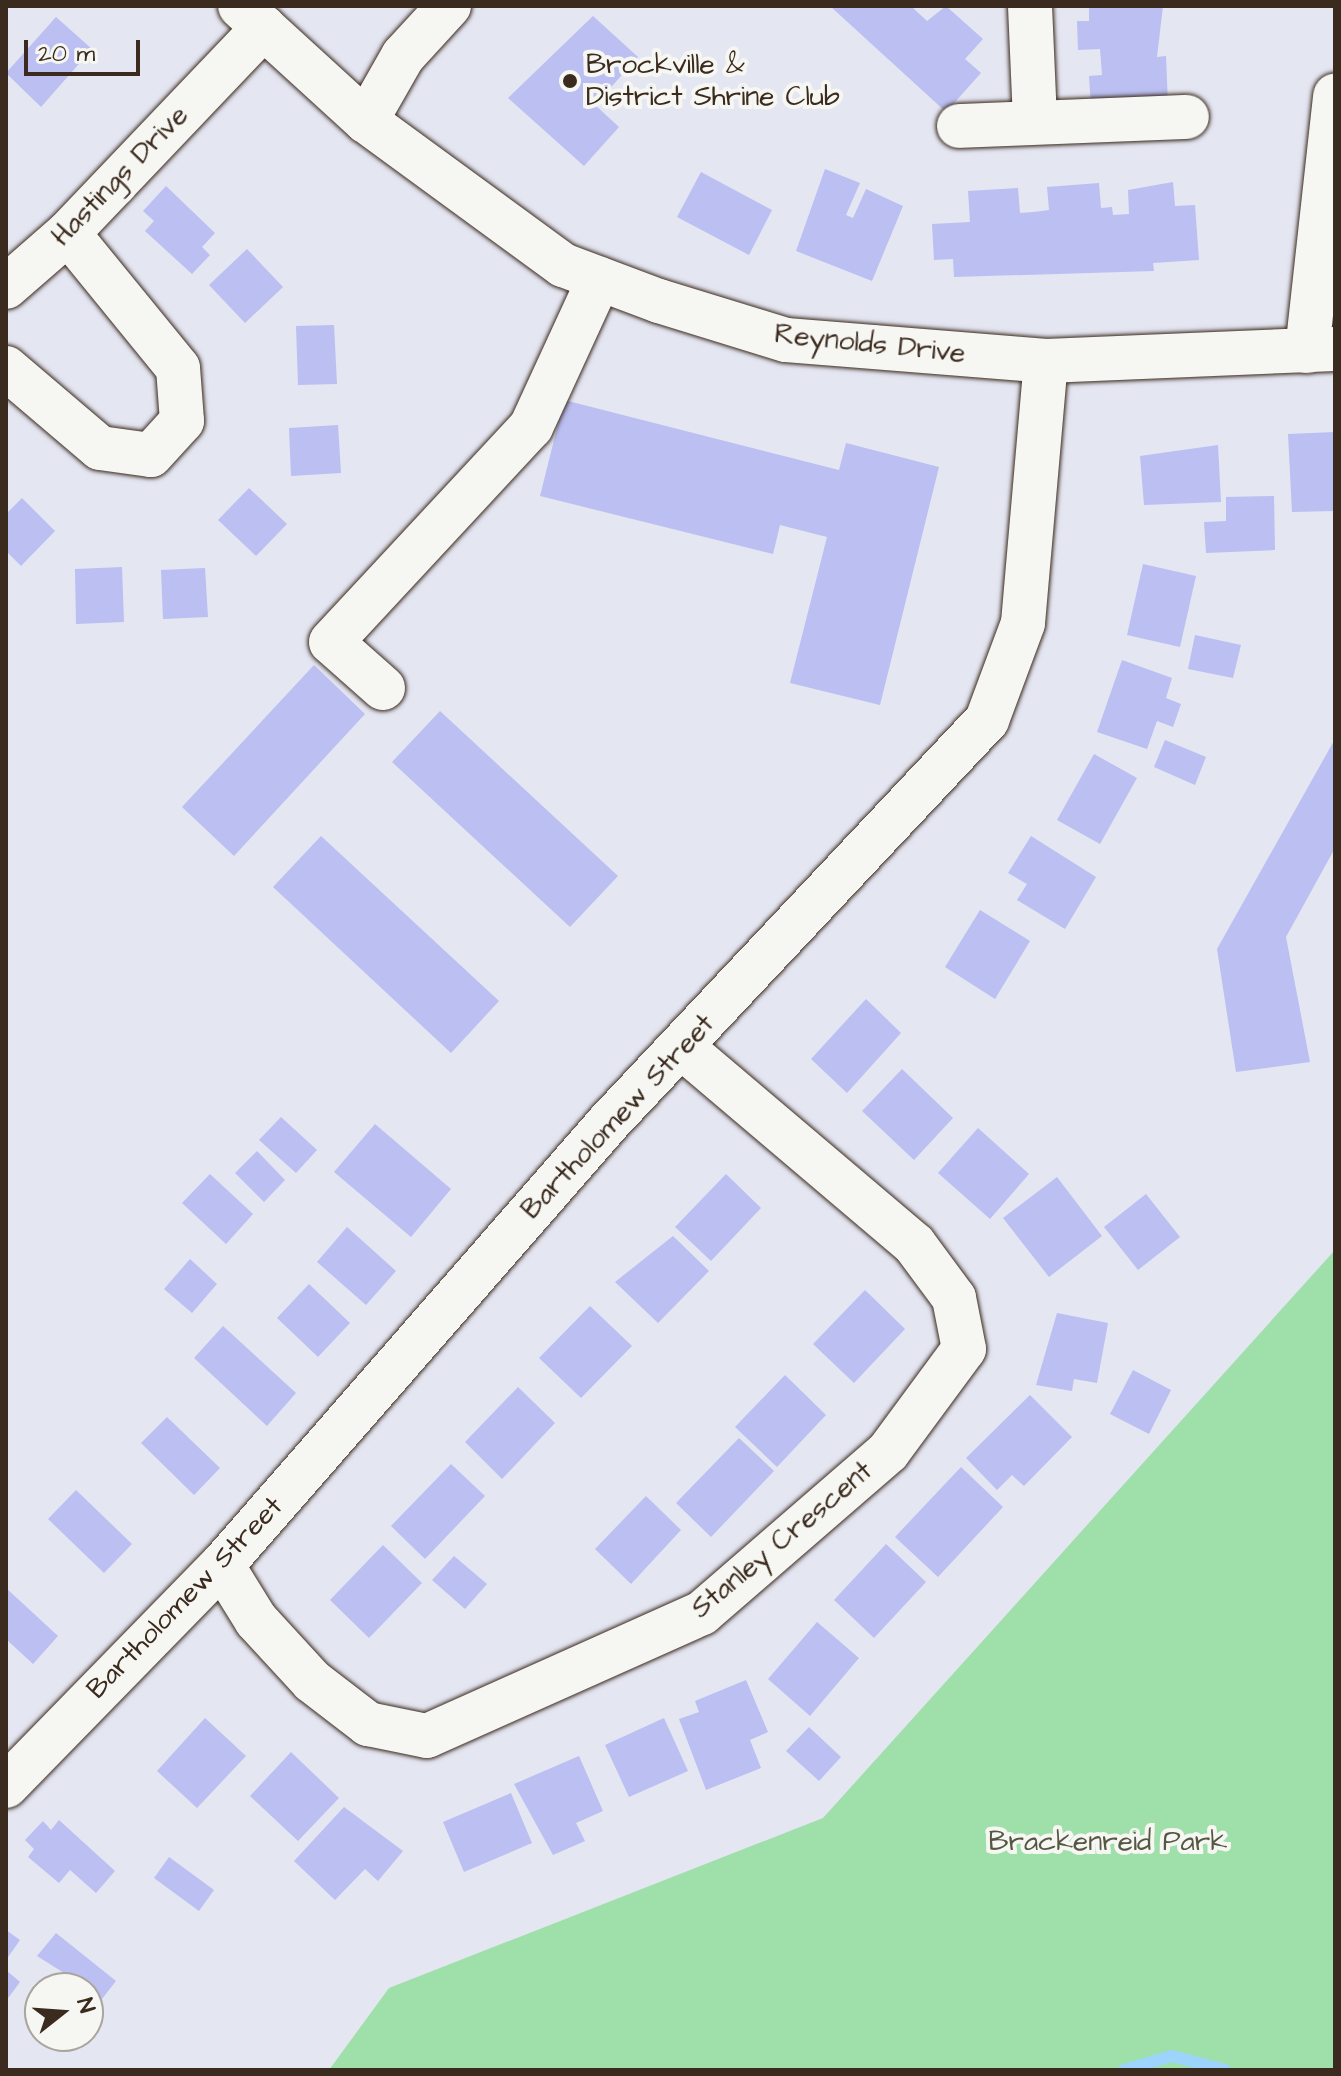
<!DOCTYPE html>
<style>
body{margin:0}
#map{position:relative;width:1341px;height:2076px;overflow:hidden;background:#e4e6f2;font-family:"Architects Daughter",sans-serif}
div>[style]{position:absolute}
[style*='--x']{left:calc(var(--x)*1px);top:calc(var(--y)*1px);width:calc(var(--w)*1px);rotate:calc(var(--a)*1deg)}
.green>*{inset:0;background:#9fdfa9}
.stream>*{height:12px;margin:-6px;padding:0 6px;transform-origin:6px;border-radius:6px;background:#9dd4fc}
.building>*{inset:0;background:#bbbff1}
.roads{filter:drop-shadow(0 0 2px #3b2a1e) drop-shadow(0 0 2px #3b2a1e)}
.minor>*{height:44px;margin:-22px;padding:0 22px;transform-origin:22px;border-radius:22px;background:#f6f6f2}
.dots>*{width:22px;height:22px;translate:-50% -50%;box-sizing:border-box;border:4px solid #f6f6f2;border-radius:50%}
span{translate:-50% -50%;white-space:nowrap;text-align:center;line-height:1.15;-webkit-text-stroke:8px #f6f6f2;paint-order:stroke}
.poi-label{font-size:28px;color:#3b2a1e}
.left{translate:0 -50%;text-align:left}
.street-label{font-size:28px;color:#3b2a1e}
.park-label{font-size:28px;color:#545741}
.frame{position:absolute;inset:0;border:8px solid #3b2a1e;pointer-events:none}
.north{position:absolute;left:24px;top:1972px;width:80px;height:80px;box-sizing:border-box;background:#f6f6f2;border:2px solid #aba49d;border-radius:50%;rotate:73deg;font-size:22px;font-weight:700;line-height:32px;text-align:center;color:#3b2a1e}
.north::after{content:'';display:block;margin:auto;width:28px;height:36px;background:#3b2a1e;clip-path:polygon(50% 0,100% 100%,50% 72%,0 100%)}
.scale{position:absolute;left:24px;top:40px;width:116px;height:36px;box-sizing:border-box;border:4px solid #3b2a1e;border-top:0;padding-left:10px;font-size:24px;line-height:28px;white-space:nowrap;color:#3b2a1e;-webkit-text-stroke:6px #f6f6f2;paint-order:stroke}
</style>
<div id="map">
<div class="green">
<i style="clip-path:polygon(1335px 1250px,1335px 2070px,329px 2070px,389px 1988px,823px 1818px)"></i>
</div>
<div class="stream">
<i style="--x:1124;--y:2070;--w:50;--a:-16.3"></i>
<i style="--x:1172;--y:2056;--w:55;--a:14.8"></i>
</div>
<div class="building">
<i style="clip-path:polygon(830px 6px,911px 6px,927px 21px,946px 6px,983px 39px,965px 59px,981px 73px,946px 112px)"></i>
<i style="clip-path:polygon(1089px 6px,1163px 6px,1157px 57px,1166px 56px,1168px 105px,1091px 108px,1089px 76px,1102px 75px,1100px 49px,1078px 50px,1077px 21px,1089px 21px)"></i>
<i style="clip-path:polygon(593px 16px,638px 57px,595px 105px,619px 127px,584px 166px,508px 98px)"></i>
<i style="clip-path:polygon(56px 17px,92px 49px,41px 107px,6px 73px)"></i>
<i style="clip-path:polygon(825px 169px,860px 183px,846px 215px,853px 218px,866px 189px,903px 206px,872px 281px,796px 251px)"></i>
<i style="clip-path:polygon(701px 172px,772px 210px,749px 255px,677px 217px)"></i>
<i style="clip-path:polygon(1173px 182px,1175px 206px,1195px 205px,1199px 260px,1153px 263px,1154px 271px,954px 277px,953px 259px,934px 260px,932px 224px,970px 222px,968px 191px,1018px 188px,1020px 213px,1034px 212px,1049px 210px,1047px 187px,1099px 183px,1101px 208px,1112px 207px,1113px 215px,1129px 214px,1128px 190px)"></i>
<i style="clip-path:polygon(166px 186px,215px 233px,202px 247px,210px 255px,192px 274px,145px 231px,154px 221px,143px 211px)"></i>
<i style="clip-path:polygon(247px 249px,283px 287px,245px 323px,209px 285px)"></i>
<i style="clip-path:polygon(334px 325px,337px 384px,298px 385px,296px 326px)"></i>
<i style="clip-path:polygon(564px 400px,839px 470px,846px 443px,939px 467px,880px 705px,790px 683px,827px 537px,780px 525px,773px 554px,540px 496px)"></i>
<i style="clip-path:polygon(338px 425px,341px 473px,291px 476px,289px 428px)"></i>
<i style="clip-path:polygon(1335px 432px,1335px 511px,1292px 512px,1288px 434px)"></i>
<i style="clip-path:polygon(1218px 445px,1221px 502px,1144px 505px,1140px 456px)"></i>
<i style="clip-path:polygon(249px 488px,287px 524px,256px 556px,218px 520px)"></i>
<i style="clip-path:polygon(1274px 496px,1275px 550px,1206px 553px,1204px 522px,1226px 521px,1226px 497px)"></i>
<i style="clip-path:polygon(22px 498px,55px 531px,21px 566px,6px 551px,6px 514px)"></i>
<i style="clip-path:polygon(1143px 564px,1196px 576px,1180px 647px,1127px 635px)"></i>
<i style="clip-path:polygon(122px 567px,124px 622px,76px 624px,75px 569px)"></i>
<i style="clip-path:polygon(205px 568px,208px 617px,163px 619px,161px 570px)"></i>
<i style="clip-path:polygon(1195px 635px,1241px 645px,1233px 678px,1188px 669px)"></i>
<i style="clip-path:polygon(1122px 660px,1172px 678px,1166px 698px,1181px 704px,1173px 727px,1157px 721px,1147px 749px,1097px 732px)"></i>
<i style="clip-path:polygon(314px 665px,365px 714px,234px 856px,182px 807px)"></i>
<i style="clip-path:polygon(440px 711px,618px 876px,570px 927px,392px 762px)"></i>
<i style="clip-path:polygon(1335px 739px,1335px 848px,1286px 937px,1310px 1062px,1236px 1072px,1217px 949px)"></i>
<i style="clip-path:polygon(1165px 740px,1206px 757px,1195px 785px,1154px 767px)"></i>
<i style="clip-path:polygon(1094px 754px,1137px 778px,1100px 844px,1057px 820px)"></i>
<i style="clip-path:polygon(321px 836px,499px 1001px,451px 1053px,273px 887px)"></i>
<i style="clip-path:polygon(1031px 836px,1096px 877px,1065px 929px,1017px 900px,1027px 884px,1008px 873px)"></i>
<i style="clip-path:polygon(980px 910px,1030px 941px,995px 999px,945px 967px)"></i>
<i style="clip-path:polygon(866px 999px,901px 1033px,847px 1093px,811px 1059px)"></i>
<i style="clip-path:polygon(902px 1069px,953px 1118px,914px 1160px,862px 1111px)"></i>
<i style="clip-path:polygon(281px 1117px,317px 1150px,296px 1173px,259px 1140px)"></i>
<i style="clip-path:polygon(375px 1124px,451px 1189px,411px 1237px,334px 1172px)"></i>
<i style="clip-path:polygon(978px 1128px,1029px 1174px,990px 1219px,938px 1173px)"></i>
<i style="clip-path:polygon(257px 1151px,285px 1180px,264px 1202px,235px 1173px)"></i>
<i style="clip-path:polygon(210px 1174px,253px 1214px,226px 1244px,182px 1203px)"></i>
<i style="clip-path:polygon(726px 1174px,761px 1208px,711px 1261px,675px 1227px)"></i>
<i style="clip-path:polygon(1057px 1177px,1102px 1236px,1049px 1277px,1003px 1218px)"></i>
<i style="clip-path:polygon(1146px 1194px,1180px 1237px,1138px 1270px,1104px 1227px)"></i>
<i style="clip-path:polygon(347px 1227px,396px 1271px,366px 1305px,317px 1262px)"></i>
<i style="clip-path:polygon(673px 1236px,709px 1271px,658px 1323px,615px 1282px)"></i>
<i style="clip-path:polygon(190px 1259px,217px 1284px,192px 1313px,164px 1289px)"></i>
<i style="clip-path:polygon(309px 1284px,350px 1323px,318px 1357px,277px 1318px)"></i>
<i style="clip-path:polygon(865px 1290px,905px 1329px,854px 1383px,813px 1344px)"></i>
<i style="clip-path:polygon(590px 1306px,632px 1346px,581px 1398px,539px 1358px)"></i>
<i style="clip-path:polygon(1057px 1313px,1108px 1323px,1097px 1383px,1074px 1379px,1072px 1391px,1036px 1385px)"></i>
<i style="clip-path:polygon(223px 1326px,296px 1393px,267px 1426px,194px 1358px)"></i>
<i style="clip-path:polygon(1133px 1370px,1171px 1390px,1149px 1434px,1110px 1414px)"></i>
<i style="clip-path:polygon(785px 1375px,826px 1415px,777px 1467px,735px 1427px)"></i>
<i style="clip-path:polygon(518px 1387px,555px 1423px,502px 1479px,465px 1442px)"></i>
<i style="clip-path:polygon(1030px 1395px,1072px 1437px,1024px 1486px,1012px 1475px,997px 1490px,966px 1458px)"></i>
<i style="clip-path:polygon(167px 1417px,220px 1468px,194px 1495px,141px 1443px)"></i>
<i style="clip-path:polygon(739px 1438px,774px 1471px,711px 1537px,676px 1503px)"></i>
<i style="clip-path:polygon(451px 1464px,485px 1496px,425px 1559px,391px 1526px)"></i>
<i style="clip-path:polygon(961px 1467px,1003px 1507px,938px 1577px,895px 1537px)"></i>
<i style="clip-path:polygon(76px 1490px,132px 1544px,104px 1573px,48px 1519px)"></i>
<i style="clip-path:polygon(646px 1496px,681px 1530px,631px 1584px,595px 1549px)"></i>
<i style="clip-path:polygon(886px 1544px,926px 1582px,874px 1638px,834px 1600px)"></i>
<i style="clip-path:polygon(383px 1545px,422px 1583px,369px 1638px,330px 1600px)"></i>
<i style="clip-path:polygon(454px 1556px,487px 1584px,465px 1609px,432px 1580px)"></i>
<i style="clip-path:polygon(6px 1588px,58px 1636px,33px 1664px,6px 1639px)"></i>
<i style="clip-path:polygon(817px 1622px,859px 1658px,810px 1716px,768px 1679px)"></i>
<i style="clip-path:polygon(746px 1680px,768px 1732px,750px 1740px,761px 1768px,706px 1790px,679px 1719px,699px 1712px,695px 1701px)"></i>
<i style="clip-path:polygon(205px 1718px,246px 1756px,197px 1808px,157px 1771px)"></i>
<i style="clip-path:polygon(664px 1718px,688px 1771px,629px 1797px,605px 1745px)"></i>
<i style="clip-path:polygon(809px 1727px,841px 1757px,819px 1781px,786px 1751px)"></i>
<i style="clip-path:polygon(291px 1752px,339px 1798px,298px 1841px,250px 1796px)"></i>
<i style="clip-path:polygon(579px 1756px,603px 1811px,576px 1823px,585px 1841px,553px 1855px,514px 1784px)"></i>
<i style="clip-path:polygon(511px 1793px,532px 1843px,464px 1872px,443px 1822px)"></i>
<i style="clip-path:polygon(344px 1807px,403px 1851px,378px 1881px,365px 1869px,335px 1900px,294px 1861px)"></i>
<i style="clip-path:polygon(59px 1820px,115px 1871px,96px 1893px,70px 1870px,59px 1883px,28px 1857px,34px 1849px,25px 1840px,43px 1821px,51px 1830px)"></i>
<i style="clip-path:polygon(169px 1857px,214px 1890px,199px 1911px,154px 1878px)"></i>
<i style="clip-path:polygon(6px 1930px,20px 1940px,6px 1960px)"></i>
<i style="clip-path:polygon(56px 1933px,116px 1981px,98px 2004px,88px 1988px,37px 1956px)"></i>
<i style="clip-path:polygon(6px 1970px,20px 1982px,6px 2001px)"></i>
</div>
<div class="roads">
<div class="minor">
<i style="--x:240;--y:6;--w:171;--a:42.4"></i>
<i style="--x:366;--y:121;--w:244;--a:36.2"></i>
<i style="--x:563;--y:265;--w:103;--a:20.6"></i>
<i style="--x:659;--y:301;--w:133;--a:17.1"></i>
<i style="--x:786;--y:340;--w:261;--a:4.6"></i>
<i style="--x:1046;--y:361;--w:289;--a:-2.4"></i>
<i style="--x:1030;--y:6;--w:114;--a:87.5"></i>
<i style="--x:366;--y:121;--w:75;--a:-60.4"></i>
<i style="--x:403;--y:56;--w:68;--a:-47.4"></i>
<i style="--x:959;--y:126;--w:228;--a:-2.3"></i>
<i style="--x:6;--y:287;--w:82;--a:-41.1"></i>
<i style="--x:68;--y:233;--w:284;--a:-46.4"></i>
<i style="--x:1307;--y:351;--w:257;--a:-83.7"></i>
<i style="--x:6;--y:368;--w:123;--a:40.4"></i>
<i style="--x:100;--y:448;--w:51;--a:7.8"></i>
<i style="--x:151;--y:455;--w:46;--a:-47.6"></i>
<i style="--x:182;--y:421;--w:53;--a:-94.3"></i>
<i style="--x:178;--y:368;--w:174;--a:-129.2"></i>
<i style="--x:383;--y:688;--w:69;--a:-138.5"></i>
<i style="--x:331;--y:642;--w:294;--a:-47.1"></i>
<i style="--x:531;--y:427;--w:163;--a:-65.3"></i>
<i style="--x:222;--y:1565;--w:65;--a:58.3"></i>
<i style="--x:256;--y:1620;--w:83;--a:47.4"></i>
<i style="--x:312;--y:1681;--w:71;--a:37.5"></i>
<i style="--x:368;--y:1724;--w:60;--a:11.5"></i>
<i style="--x:427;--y:1736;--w:301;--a:-24.1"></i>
<i style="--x:702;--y:1613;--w:246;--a:-40.9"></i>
<i style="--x:888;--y:1452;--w:128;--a:-53.6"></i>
<i style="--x:964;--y:1349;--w:52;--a:-101.1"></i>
<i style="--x:954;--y:1298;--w:67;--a:-126.5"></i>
<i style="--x:914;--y:1244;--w:303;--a:-139.7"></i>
<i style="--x:6;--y:1786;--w:309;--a:-45.7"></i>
<i style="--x:222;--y:1565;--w:588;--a:-48.86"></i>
<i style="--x:609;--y:1122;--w:552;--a:-46.76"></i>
<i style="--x:987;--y:720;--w:103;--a:-69.6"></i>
<i style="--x:1023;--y:623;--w:263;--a:-85"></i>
</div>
</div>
<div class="dots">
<i style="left:570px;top:81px;background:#3b2a1e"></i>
</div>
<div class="poi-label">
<span class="left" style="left:586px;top:81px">Brockville &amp;<br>District Shrine Club</span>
</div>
<div class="street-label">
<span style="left:120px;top:176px;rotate:-46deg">Hastings Drive</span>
<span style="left:870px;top:344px;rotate:6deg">Reynolds Drive</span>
<span style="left:618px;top:1117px;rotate:-47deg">Bartholomew Street</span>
<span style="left:782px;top:1540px;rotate:-40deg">Stanley Crescent</span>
<span style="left:185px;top:1598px;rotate:-46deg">Bartholomew Street</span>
</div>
<div class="park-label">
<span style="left:1108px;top:1842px">Brackenreid Park</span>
</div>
<div class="frame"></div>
<div class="north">N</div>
<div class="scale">20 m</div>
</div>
